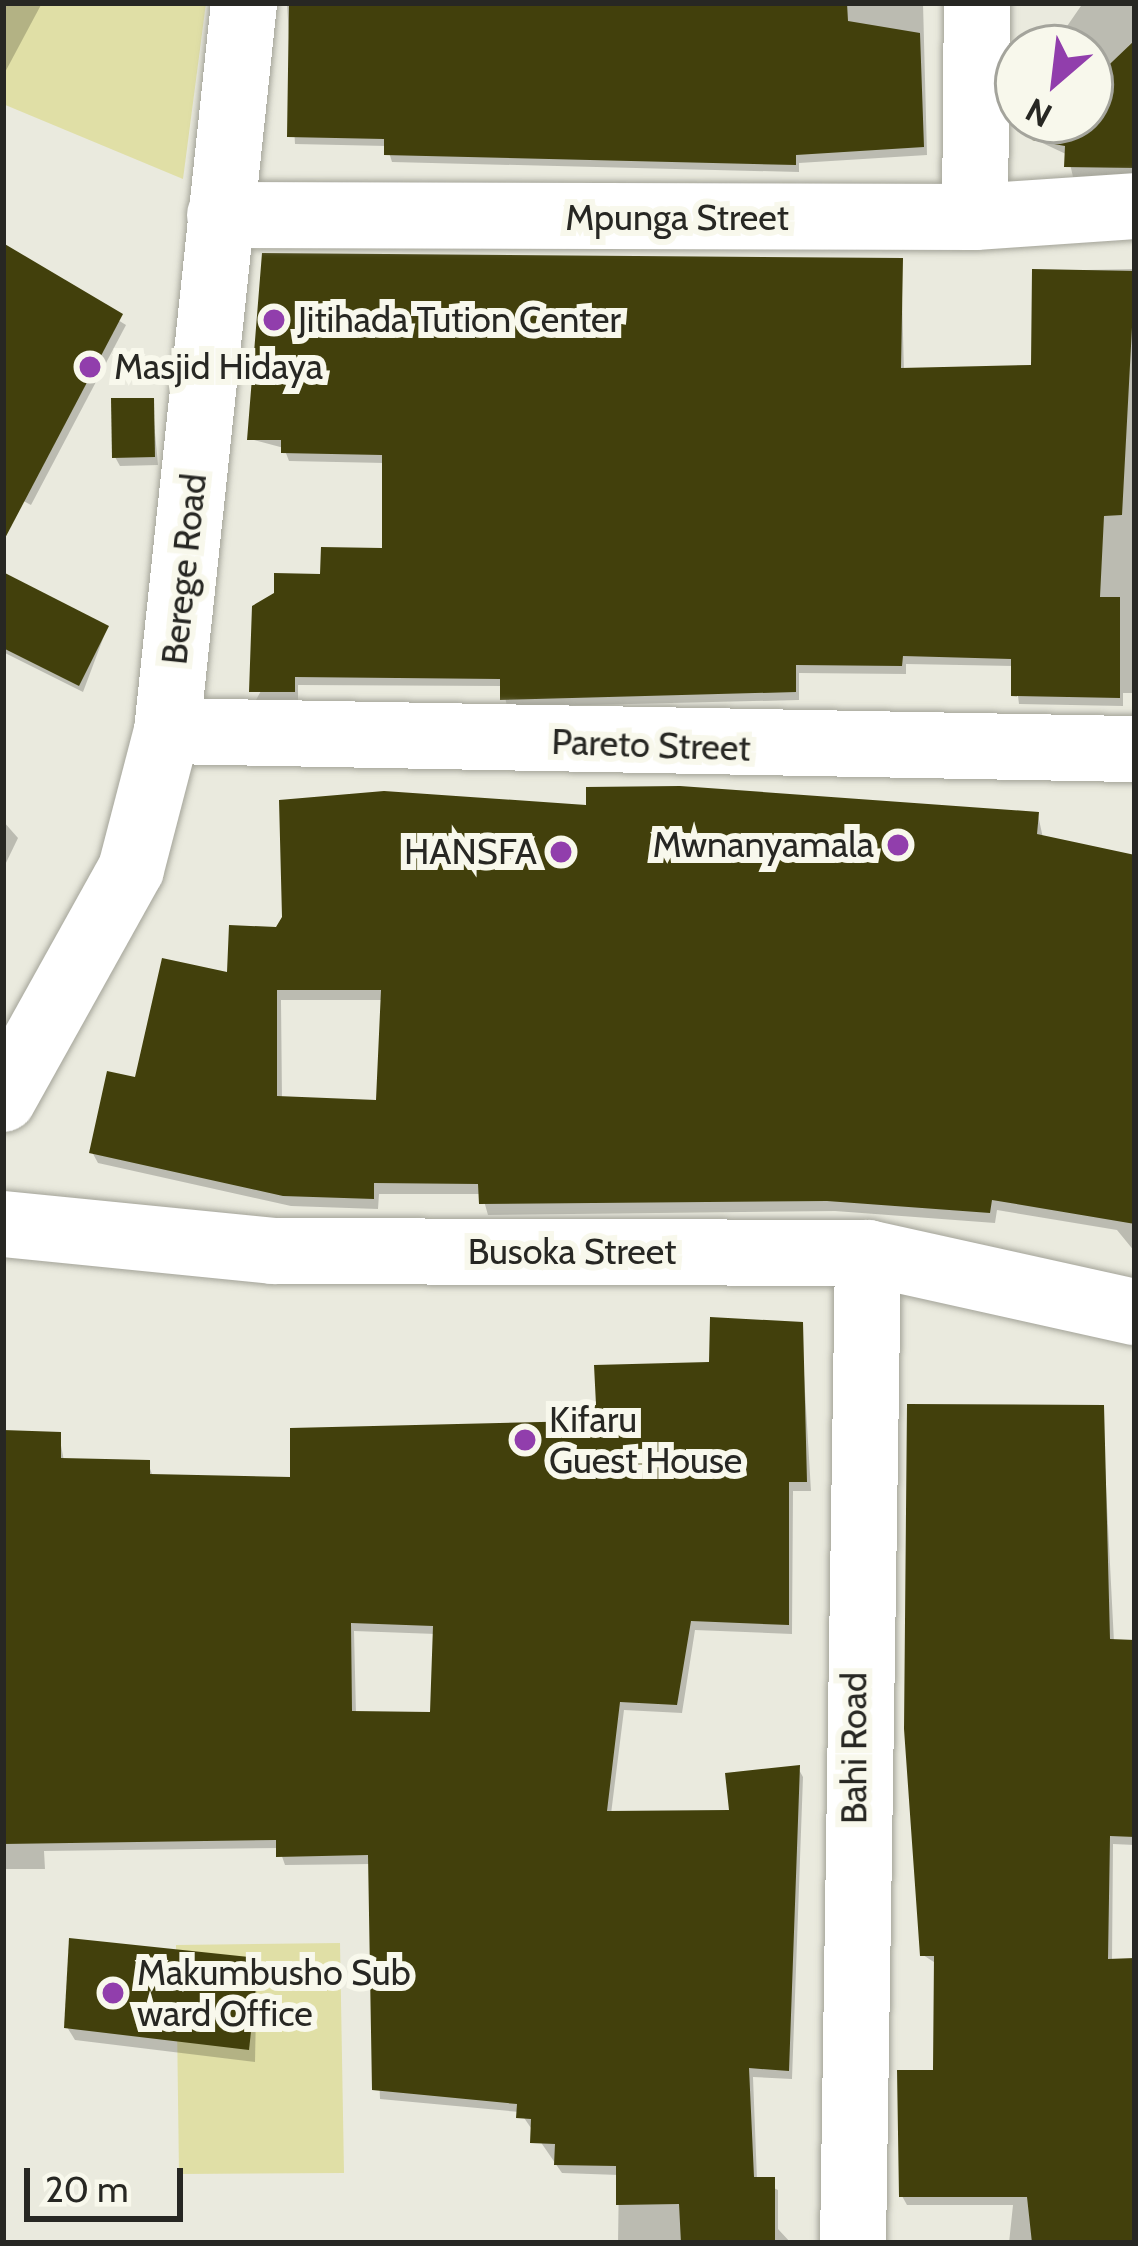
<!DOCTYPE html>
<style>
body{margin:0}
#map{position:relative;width:1138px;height:2246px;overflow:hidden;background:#eaeade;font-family:Cabin,sans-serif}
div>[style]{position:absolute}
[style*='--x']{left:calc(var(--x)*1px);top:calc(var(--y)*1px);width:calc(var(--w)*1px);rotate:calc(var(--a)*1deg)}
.green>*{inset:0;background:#e0dfa6}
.shadow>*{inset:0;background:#0003}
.building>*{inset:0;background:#42400c}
.roads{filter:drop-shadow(0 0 3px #a3a398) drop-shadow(0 0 3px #a3a398)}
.minor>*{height:66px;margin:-33px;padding:0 33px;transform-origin:33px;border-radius:33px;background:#fff}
.dots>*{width:33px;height:33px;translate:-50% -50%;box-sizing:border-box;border:6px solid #f8f8ec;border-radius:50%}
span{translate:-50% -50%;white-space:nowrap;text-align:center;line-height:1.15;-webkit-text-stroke:12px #f8f8ec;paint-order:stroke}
.street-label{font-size:36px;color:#272723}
.poi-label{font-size:36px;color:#272723}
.left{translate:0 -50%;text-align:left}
.right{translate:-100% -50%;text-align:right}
.frame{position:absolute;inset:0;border:6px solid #272723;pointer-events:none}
.north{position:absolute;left:994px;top:24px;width:120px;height:120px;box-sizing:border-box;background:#f8f8ec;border:3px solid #a4a49c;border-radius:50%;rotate:208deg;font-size:33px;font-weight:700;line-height:48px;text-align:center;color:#272723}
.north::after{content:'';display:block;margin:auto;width:42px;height:54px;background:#913eac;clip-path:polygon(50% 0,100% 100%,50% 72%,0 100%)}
.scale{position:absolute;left:24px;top:2168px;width:159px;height:54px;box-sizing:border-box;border:6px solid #272723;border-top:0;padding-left:15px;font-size:36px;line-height:42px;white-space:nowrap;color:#272723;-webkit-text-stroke:9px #f8f8ec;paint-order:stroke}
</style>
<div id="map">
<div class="green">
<i style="clip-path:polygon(3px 3px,206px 3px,183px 179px,3px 104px)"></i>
<i style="clip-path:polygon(340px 1943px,344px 2173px,179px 2174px,176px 1945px)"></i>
</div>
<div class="shadow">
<i style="clip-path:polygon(3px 3px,42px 3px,3px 76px)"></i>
<i style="clip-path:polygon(287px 3px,923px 3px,927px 155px,799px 163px,799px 172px,392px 162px,387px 146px,295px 144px)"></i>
<i style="clip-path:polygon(1083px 3px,1135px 3px,1135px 178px,1073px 177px,1068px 155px,1036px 140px,1057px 120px,1090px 120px,1090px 48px,1052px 48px)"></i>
<i style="clip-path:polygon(3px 249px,126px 325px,31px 505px,3px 490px)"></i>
<i style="clip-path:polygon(901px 261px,904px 371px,1034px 368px,1035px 271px,1135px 269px,1135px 693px,1123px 693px,1123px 706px,1019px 704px,1014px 666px,906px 664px,906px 674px,799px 673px,799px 700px,507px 707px,503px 686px,298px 685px,298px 700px,256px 700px,323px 577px,385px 551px,385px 463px,289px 461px,284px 448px,250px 439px)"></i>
<i style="clip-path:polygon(152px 401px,158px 465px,120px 466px,115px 457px)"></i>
<i style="clip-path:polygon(3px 576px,107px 628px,83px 692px,3px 652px)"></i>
<i style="clip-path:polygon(evenodd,679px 789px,1038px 815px,1043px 838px,1135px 858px,1135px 1252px,1117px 1230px,997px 1210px,995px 1223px,835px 1211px,488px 1215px,482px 1194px,379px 1194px,378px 1209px,291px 1206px,98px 1163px,92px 1152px,137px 1081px,277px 930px,589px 809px,679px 789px,281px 1000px,384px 1000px,378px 1103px,282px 1099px,281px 1000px)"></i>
<i style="clip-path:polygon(3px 821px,18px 838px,3px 869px)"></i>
<i style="clip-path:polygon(evenodd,801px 1325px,811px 1491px,793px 1491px,792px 1634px,695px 1630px,682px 1713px,624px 1710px,611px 1814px,732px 1813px,798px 1768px,803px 1777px,792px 2079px,753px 2077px,757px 2180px,778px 2190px,778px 2229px,791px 2243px,618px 2243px,619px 2175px,562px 2173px,520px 2112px,380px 2099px,371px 1864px,285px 1865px,279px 1848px,44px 1851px,45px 1869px,3px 1869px,3px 1433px,59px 1435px,64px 1461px,148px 1463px,153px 1477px,293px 1480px,587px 1424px,599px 1408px,801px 1325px,354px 1631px,436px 1634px,433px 1715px,356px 1714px,354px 1631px)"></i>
<i style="clip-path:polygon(1102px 1408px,1114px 1642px,1135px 1643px,1135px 1845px,1113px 1844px,1112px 1962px,1135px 1961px,1135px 2243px,1009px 2243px,1013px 2205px,907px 2205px,902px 2196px,936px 2073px,937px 1964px,923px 1955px)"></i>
<i style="clip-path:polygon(257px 1961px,255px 2062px,75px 2040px,67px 2027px)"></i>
</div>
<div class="building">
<i style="clip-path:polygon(289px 3px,847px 3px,848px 21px,920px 33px,924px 147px,796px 155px,796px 165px,384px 155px,384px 139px,287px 137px)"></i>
<i style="clip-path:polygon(1135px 40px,1135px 168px,1064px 167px,1065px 146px,1032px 140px,1052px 120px,1090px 120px,1090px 83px)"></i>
<i style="clip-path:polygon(3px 243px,123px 314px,3px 542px)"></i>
<i style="clip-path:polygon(262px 253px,903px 258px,901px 368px,1031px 365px,1032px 269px,1135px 271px,1122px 515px,1104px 516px,1100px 597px,1120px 597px,1120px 698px,1011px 696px,1011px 659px,903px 656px,902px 666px,796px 665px,796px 692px,500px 700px,500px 679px,295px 677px,295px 692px,249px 692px,252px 606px,274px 593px,274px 573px,320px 574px,321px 547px,382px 548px,382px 455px,281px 453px,281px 440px,247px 440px)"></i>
<i style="clip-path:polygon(111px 398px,154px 398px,155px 457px,112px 458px)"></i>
<i style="clip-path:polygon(3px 572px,109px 626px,79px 686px,3px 648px)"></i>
<i style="clip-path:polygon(evenodd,680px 786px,1039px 812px,1037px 834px,1135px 855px,1135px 1224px,992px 1200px,990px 1213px,827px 1201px,479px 1204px,478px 1184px,374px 1183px,374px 1199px,283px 1196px,89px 1153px,107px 1071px,135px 1077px,162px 958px,227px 972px,229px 925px,276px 927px,282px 917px,279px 800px,384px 791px,586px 805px,586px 787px,680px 786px,277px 990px,381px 990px,376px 1100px,277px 1096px,277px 990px)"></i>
<i style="clip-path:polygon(evenodd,710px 1317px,803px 1322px,807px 1482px,789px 1482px,789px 1625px,691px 1621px,677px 1705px,620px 1702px,607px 1811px,729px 1810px,725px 1773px,800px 1765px,789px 2071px,749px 2068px,754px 2177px,775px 2177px,775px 2243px,681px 2243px,679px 2204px,616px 2205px,616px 2166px,554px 2165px,555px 2144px,530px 2143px,531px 2119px,516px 2118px,517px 2104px,372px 2090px,368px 1855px,276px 1857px,276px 1840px,3px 1844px,3px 1430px,61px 1432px,61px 1458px,150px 1460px,150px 1474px,290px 1477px,290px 1428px,584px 1421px,585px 1405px,596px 1405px,594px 1365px,709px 1362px,710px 1317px,351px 1623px,433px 1626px,430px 1712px,352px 1711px,351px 1623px)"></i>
<i style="clip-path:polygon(907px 1404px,1104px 1405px,1110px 1639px,1135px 1640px,1135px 1837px,1110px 1836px,1108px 1959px,1135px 1958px,1135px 2243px,1032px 2243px,1027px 2197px,899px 2197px,897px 2070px,933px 2070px,934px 1956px,920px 1956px,904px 1729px)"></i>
<i style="clip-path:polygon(69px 1938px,259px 1958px,249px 2050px,64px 2028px)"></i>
</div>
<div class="roads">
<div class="minor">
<i style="--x:220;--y:215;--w:755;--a:0.15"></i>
<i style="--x:975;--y:217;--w:160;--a:-3.9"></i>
<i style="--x:975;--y:217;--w:214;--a:-89.5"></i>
<i style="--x:167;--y:731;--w:968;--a:1.07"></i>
<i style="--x:3;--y:1099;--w:263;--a:-60.9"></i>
<i style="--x:131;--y:869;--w:143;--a:-75.4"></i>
<i style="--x:167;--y:731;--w:732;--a:-83.96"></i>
<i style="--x:3;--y:1224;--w:271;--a:5.7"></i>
<i style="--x:273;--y:1251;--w:595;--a:0.19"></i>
<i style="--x:868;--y:1253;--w:273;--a:12.5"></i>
<i style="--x:853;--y:2243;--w:990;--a:-89.13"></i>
</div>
</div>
<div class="dots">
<i style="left:274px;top:320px;background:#913eac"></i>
<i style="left:90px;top:367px;background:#913eac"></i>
<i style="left:898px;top:845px;background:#913eac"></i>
<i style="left:561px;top:852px;background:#913eac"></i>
<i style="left:525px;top:1440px;background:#913eac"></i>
<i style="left:113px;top:1993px;background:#913eac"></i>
</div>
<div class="street-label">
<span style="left:677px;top:218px">Mpunga Street</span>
<span style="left:184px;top:569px;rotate:-84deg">Berege Road</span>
<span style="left:651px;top:745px;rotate:2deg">Pareto Street</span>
<span style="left:572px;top:1252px">Busoka Street</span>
<span style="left:854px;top:1748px;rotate:-90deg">Bahi Road</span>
</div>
<div class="poi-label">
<span class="left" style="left:298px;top:320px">Jitihada Tution Center</span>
<span class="left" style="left:114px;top:367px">Masjid Hidaya</span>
<span class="right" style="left:874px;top:845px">Mwnanyamala</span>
<span class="right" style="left:537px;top:852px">HANSFA</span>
<span class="left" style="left:549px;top:1440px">Kifaru<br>Guest House</span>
<span class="left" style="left:137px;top:1993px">Makumbusho Sub<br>ward Office</span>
</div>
<div class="frame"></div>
<div class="north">N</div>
<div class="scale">20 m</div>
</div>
